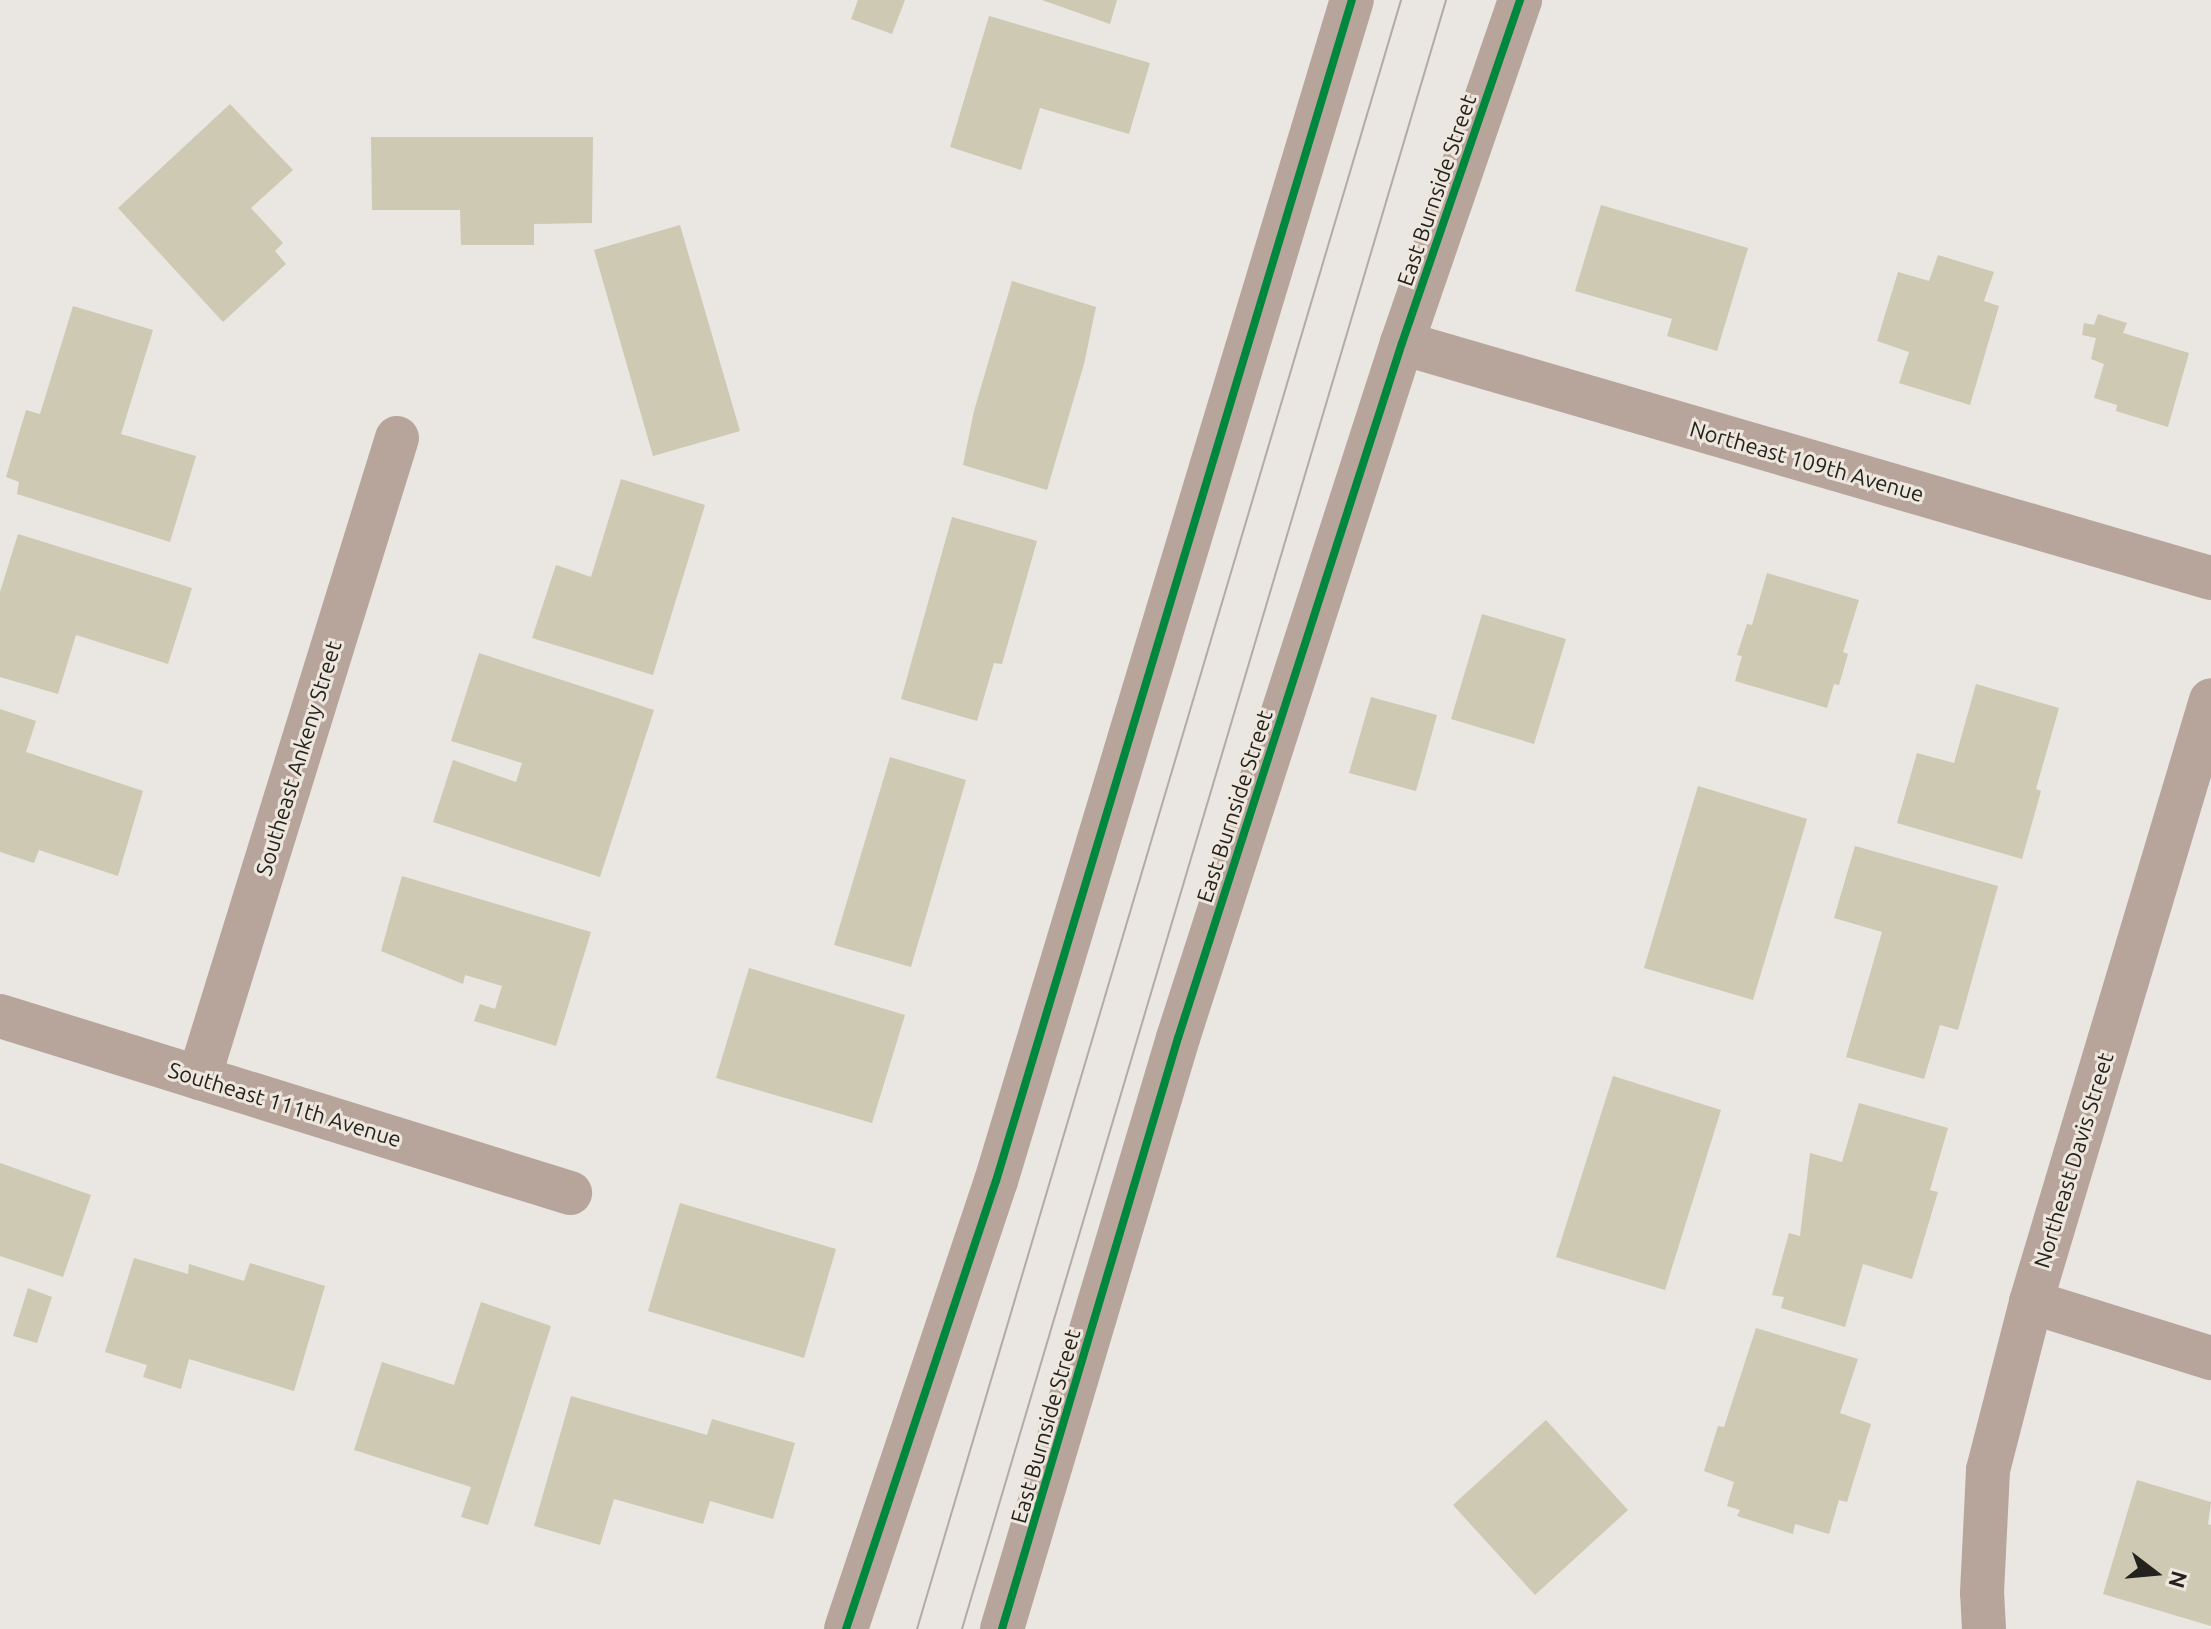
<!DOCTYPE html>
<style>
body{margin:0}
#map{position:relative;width:2211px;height:1629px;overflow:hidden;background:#eae6e2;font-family:Ubuntu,sans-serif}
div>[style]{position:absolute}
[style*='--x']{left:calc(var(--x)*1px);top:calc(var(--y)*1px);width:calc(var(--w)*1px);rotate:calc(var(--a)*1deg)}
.building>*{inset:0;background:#cdc9b3}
.minor>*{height:44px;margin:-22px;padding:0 22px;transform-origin:22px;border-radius:22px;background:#b7a59b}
.tram>*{height:2px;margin:-1px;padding:0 1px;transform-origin:1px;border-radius:1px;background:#b3aaa5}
.cycleway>*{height:8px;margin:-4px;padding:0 4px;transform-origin:4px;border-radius:4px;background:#00873e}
span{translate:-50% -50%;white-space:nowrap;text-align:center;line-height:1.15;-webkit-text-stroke:6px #eee7de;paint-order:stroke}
.street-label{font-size:22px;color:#24221e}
.north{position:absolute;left:2115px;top:1533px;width:80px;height:80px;-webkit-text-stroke:6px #eee7de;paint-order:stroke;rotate:106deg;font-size:22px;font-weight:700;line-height:32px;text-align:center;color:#24221e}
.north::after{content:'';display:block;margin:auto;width:28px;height:36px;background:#24221e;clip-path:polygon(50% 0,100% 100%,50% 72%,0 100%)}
</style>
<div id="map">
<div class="building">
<i style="clip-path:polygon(858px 0,905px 0,892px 34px,851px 19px)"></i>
<i style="clip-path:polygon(1042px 0,1117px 0,1110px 24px)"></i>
<i style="clip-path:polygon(989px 16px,1150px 63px,1129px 134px,1040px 108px,1021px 170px,950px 147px)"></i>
<i style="clip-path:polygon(230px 104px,293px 170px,251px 208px,283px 243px,275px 251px,286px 264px,223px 322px,118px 208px)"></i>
<i style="clip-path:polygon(371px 137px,593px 137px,592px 223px,534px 224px,534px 245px,461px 245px,460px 210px,372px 210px)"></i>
<i style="clip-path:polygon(1601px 205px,1748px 248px,1717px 351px,1667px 336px,1672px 319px,1575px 291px)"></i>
<i style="clip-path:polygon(680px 225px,740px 431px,653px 456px,594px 250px)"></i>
<i style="clip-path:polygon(1938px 255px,1994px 272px,1984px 301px,1999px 306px,1970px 405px,1899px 383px,1909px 352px,1877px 341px,1898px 272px,1929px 281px)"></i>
<i style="clip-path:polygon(1012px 281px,1096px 307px,1084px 364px,1047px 490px,963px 465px,974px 411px)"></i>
<i style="clip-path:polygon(73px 306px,153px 330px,121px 434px,196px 456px,170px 542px,17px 494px,19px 482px,6px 477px,26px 410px,40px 414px)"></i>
<i style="clip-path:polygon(2098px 314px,2127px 323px,2123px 333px,2189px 353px,2168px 427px,2116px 411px,2117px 405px,2094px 398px,2104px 364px,2091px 359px,2096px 338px,2082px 335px,2084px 323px,2094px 325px)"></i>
<i style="clip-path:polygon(621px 479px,705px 505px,653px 675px,532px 638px,556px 565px,591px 577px)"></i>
<i style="clip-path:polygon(952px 517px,1037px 541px,1002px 664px,994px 663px,977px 721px,901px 699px)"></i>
<i style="clip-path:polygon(18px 534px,192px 588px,168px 664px,76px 635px,58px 694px,0 677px,0 592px)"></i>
<i style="clip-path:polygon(1767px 573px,1859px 600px,1843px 652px,1848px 654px,1839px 685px,1834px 684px,1827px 708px,1735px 681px,1742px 656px,1737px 655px,1747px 624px,1752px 625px)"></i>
<i style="clip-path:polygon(1482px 614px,1566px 639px,1534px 744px,1451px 719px)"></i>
<i style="clip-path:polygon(479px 653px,654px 710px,600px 877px,433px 822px,453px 760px,516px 782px,522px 763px,451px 741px)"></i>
<i style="clip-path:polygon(1976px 684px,2059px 708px,2036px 789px,2041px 791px,2022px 859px,1897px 823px,1917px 753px,1954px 763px)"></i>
<i style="clip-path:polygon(1371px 697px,1437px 715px,1416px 791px,1349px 773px)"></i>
<i style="clip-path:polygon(0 709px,36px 721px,26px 752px,143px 791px,118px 876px,39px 850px,34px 863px,0 852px)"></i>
<i style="clip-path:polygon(890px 757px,966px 780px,911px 967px,834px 945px)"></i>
<i style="clip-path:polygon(1698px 786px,1807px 819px,1753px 1000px,1644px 968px)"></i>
<i style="clip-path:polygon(1855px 846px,1998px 886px,1958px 1030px,1940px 1025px,1924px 1079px,1846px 1057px,1882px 932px,1834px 918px)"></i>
<i style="clip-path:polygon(402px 876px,591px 932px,556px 1046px,474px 1021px,480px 1004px,495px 1009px,502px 986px,465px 975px,463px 984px,381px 951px)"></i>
<i style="clip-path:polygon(749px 968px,905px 1015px,872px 1123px,716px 1078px)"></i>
<i style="clip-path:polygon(1613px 1076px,1721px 1110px,1665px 1290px,1556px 1257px)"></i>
<i style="clip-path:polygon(1859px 1103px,1948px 1128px,1930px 1190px,1938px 1192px,1912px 1279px,1863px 1264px,1845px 1327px,1781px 1308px,1784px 1297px,1772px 1295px,1789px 1233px,1800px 1236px,1810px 1153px,1842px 1162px)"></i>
<i style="clip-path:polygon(0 1163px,91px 1195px,63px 1277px,0 1256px)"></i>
<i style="clip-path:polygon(680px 1203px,836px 1249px,804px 1358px,648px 1311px)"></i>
<i style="clip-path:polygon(134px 1258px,188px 1274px,189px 1264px,244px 1281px,250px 1263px,325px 1286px,294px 1391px,189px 1359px,181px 1389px,143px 1377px,147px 1365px,105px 1352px)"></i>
<i style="clip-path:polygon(28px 1288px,52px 1297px,37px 1343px,13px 1336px)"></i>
<i style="clip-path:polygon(481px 1302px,551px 1326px,488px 1525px,461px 1517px,471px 1487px,354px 1450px,382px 1362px,454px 1385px)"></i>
<i style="clip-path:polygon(1756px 1328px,1858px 1359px,1840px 1413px,1871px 1424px,1847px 1502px,1839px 1500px,1829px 1534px,1795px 1524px,1793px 1534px,1737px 1516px,1740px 1510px,1727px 1506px,1734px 1482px,1704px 1471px,1718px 1426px,1724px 1427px)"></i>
<i style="clip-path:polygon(571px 1396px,707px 1435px,712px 1419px,795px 1443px,773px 1519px,710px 1501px,703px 1524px,614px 1499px,600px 1545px,534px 1526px)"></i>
<i style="clip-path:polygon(1546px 1420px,1628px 1510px,1535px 1595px,1453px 1505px)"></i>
<i style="clip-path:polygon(2137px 1480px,2211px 1502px,2208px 1524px,2211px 1525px,2211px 1626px,2103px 1594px)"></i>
</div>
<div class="minor">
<i style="--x:1402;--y:343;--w:842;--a:16.2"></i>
<i style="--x:0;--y:1016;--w:597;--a:17.25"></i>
<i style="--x:199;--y:1078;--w:670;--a:-72.81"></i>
<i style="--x:2031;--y:1302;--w:189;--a:17.3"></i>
<i style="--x:846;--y:1629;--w:472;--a:-71.5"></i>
<i style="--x:996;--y:1181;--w:1233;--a:-73.23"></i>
<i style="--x:1002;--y:1629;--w:617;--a:-73.42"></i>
<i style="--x:1178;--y:1038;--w:730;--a:-72.14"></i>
<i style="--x:1402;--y:343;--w:363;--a:-71"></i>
<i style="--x:1984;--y:1629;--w:36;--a:-93"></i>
<i style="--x:1982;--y:1593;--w:123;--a:-87.2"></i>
<i style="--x:1988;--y:1470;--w:173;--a:-75.6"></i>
<i style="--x:2031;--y:1302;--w:628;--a:-73.35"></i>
</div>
<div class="tram">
<i style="--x:917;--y:1629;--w:1699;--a:-73.45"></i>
<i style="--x:962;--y:1629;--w:1699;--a:-73.45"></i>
</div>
<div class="cycleway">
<i style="--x:846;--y:1629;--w:472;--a:-71.5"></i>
<i style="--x:996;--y:1181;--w:1233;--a:-73.23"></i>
<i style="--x:1002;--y:1629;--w:617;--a:-73.42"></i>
<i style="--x:1178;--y:1038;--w:730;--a:-72.14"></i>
<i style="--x:1402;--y:343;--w:363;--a:-71"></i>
</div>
<div class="street-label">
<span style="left:1436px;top:190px;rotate:-71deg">East Burnside Street</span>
<span style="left:1807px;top:461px;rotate:16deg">Northeast 109th Avenue</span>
<span style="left:298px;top:758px;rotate:-73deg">Southeast Ankeny Street</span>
<span style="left:1234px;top:806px;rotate:-72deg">East Burnside Street</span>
<span style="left:285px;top:1104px;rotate:17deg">Southeast 111th Avenue</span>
<span style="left:2073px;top:1160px;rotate:-73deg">Northeast Davis Street</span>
<span style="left:1045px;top:1426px;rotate:-74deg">East Burnside Street</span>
</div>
<div class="north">N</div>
</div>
